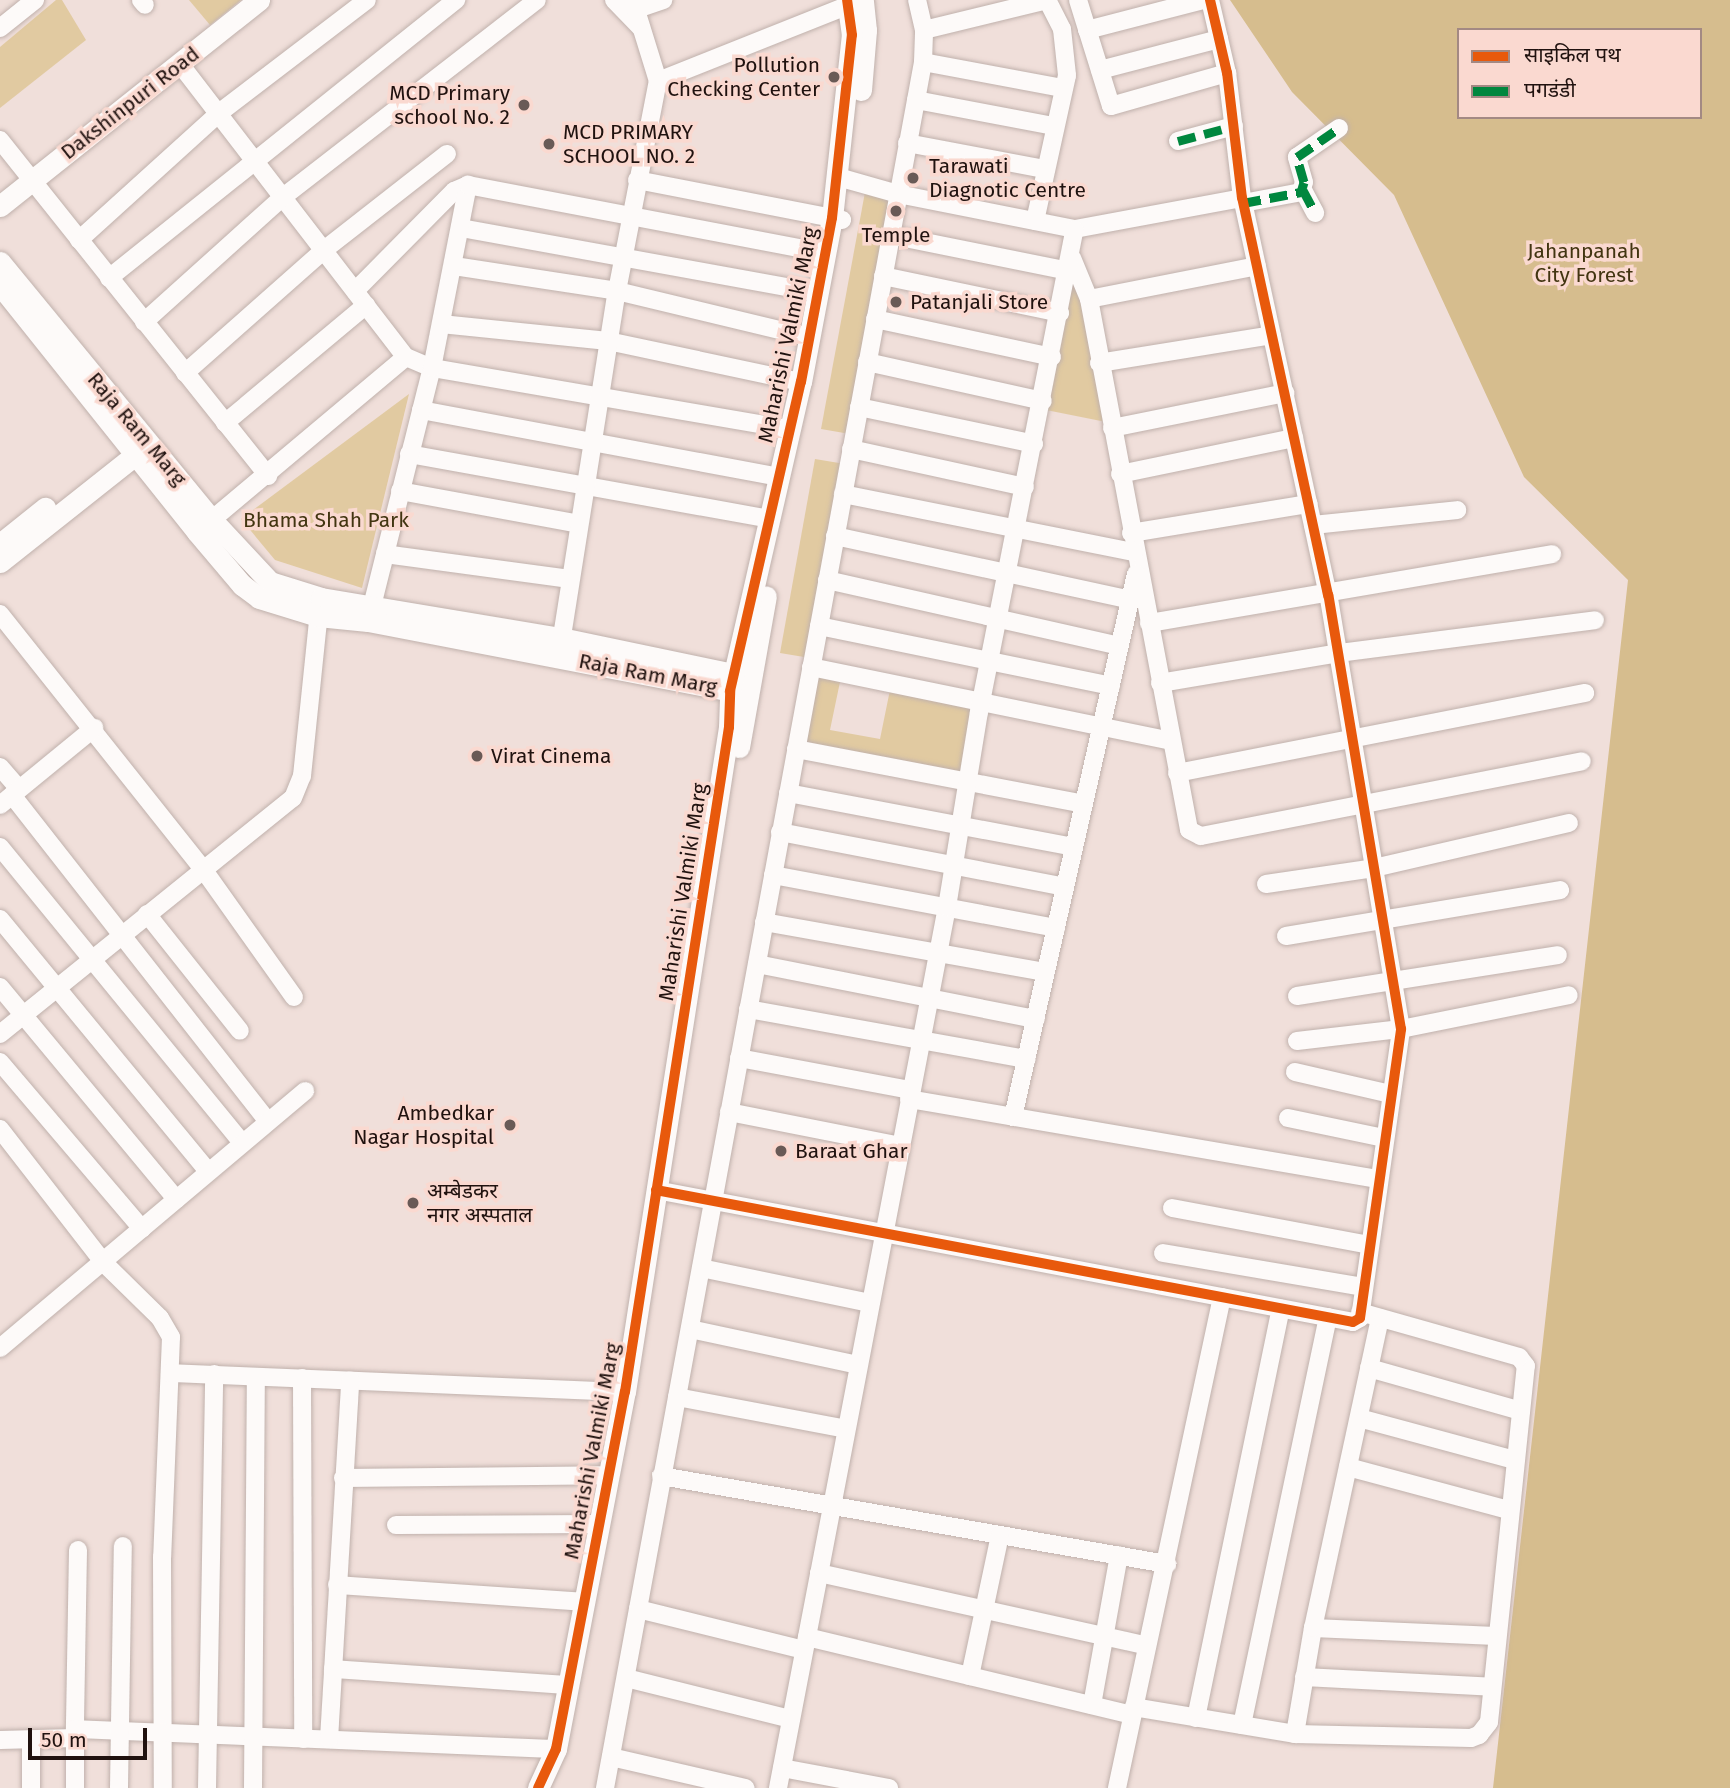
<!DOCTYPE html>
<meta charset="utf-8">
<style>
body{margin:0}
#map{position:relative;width:1730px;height:1788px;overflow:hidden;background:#f0dfda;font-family:"Fira Sans","Noto Sans Devanagari",sans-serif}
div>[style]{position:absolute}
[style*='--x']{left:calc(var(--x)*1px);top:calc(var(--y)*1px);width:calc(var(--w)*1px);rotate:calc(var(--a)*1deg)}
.green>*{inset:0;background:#e1caa1}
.forest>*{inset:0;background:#d6bd8e}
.roads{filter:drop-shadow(0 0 2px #c0b1ac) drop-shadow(0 0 2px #c0b1ac)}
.minor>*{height:18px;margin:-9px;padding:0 9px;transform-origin:9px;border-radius:9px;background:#fdfaf9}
.tertiary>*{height:21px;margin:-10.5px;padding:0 10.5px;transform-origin:10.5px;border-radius:10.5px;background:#fdfaf9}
.quiet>*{height:9px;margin-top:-4.5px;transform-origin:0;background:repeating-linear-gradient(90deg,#00873e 0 18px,transparent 0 27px)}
.cycleway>*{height:10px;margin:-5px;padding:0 5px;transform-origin:5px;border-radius:5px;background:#e8590c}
.dots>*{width:19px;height:19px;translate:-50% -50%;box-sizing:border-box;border:4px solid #fad9d0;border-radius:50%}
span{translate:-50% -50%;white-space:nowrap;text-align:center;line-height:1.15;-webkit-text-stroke:7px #fad9d0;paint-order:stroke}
.poi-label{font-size:21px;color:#20120f}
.right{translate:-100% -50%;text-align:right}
.left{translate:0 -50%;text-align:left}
.street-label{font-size:21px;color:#20120f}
.park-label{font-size:21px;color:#423511}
.legend{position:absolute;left:1457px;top:28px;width:245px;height:91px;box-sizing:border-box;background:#fad9d0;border:2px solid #a38983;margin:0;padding:9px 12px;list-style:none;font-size:21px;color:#20120f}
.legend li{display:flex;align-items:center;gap:14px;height:35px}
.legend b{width:35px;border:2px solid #a38983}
.scale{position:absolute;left:28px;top:1728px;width:119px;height:32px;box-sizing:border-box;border:4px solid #20120f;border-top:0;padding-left:9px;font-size:21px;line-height:24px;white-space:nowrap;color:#20120f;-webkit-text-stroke:5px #fad9d0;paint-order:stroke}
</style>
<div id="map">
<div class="green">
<i style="clip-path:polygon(56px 0,62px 0,86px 40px,0 108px,0 47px)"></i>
<i style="clip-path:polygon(189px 0,241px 0,210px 25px)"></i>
<i style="clip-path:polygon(866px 187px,895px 196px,850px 434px,821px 429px)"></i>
<i style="clip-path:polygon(1074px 268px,1079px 279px,1106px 422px,1046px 410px)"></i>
<i style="clip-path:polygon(409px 394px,362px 588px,275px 560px,241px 519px)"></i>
<i style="clip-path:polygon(815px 459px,845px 464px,810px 658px,780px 653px)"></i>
<i style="clip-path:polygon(814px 672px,841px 677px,830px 730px,880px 739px,891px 685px,979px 701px,966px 778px,800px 746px)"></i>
</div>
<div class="forest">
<i style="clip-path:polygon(evenodd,1230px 0,1730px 0,1730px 1788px,1493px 1788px,1628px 580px,1524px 477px,1394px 195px,1292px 92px,1230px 0,1459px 30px,1700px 30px,1700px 117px,1459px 117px,1459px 30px)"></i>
</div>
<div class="roads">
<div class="minor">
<i style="--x:141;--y:0;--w:6;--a:51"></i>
<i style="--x:614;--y:0;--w:39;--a:46"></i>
<i style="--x:1078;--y:0;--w:111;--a:72.7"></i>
<i style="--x:1111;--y:106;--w:121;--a:-15.9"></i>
<i style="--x:637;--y:9;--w:28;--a:-19"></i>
<i style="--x:0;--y:28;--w:45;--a:-38.7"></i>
<i style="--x:924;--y:30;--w:127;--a:-13.7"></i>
<i style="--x:1087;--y:30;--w:120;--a:-14.5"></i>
<i style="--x:923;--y:62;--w:141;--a:10.6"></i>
<i style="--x:180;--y:64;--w:370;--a:52.4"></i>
<i style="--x:406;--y:357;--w:28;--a:23"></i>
<i style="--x:432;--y:368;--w:362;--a:9.7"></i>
<i style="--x:1100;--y:70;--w:123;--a:-14.6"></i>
<i style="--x:658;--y:81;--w:216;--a:-21.7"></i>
<i style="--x:916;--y:100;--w:140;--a:10.7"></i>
<i style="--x:0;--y:140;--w:430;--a:51.4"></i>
<i style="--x:1178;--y:141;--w:58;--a:-15"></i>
<i style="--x:907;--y:143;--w:139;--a:10.7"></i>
<i style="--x:838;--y:177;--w:62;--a:15.8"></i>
<i style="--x:898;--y:194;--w:180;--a:11.2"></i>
<i style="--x:1075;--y:229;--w:170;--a:-10.5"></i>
<i style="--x:637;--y:180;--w:209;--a:11"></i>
<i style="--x:1303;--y:190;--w:26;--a:62"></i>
<i style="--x:1243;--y:203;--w:59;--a:-10.7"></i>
<i style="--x:1301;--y:192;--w:10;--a:-73"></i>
<i style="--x:1304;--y:182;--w:26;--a:-106"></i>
<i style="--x:1297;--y:157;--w:51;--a:-34.6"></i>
<i style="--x:1035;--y:221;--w:149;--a:-77.6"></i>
<i style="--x:1067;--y:75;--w:46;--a:-96.2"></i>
<i style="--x:1062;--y:29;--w:33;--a:-117"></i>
<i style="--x:461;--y:228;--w:362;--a:10.3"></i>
<i style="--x:890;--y:235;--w:183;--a:11.4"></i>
<i style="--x:79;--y:240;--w:189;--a:-42.2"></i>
<i style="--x:219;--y:113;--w:186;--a:-37.4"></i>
<i style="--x:1072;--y:258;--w:44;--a:67.5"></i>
<i style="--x:1089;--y:299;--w:540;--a:79.33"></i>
<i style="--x:1189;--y:830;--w:13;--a:27"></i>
<i style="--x:1201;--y:836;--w:388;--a:-11.1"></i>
<i style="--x:454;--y:266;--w:165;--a:8.7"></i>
<i style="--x:617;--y:291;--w:197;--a:13.5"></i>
<i style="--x:883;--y:276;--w:181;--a:11.8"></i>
<i style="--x:109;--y:278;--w:445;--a:-38.7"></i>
<i style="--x:355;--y:291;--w:141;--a:-45.3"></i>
<i style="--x:454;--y:191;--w:15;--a:-23"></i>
<i style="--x:1089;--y:299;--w:171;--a:-11.1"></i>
<i style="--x:875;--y:319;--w:181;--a:12.1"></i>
<i style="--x:144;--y:322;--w:187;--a:-42"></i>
<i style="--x:283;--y:197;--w:321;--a:-37.8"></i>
<i style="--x:441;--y:324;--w:168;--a:5.8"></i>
<i style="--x:608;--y:341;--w:197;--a:12"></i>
<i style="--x:867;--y:362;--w:180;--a:12.5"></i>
<i style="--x:1099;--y:363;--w:175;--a:-9.2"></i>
<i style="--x:185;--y:373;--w:186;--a:-41.5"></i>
<i style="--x:324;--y:250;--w:156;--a:-38"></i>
<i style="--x:859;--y:407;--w:179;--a:11.9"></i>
<i style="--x:421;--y:410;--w:364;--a:10.6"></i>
<i style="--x:225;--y:423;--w:184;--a:-39.9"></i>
<i style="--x:1112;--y:428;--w:177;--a:-11.4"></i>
<i style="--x:851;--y:449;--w:178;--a:12.3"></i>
<i style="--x:409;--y:454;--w:367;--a:10.2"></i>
<i style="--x:1120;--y:474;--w:178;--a:-11.7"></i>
<i style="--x:400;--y:491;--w:182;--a:10.4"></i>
<i style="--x:843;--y:494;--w:297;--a:11.3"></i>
<i style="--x:1313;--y:525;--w:145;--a:-5.9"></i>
<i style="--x:202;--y:528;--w:266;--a:-40"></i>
<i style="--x:1131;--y:533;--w:180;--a:-9.3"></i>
<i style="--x:835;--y:536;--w:302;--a:12.2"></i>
<i style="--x:385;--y:554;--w:187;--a:7.7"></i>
<i style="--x:827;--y:580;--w:299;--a:12.7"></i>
<i style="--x:0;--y:614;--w:326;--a:51.5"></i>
<i style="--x:203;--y:869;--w:157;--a:54.6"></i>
<i style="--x:369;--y:618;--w:258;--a:-75.9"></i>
<i style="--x:432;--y:368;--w:187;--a:-78.9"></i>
<i style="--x:468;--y:185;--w:363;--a:10.8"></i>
<i style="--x:1149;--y:623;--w:409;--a:-9.7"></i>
<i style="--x:819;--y:626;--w:298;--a:11.6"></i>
<i style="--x:560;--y:649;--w:363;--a:-81"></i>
<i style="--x:617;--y:291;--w:214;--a:-79"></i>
<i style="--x:658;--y:81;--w:85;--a:-107.2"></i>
<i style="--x:811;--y:667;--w:368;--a:11.6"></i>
<i style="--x:1160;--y:683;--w:181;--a:-9.5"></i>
<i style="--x:1339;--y:653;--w:258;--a:-7.3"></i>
<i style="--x:796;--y:749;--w:293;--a:10.8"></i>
<i style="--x:0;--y:767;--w:29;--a:49"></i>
<i style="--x:1177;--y:773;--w:416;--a:-11.1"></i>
<i style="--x:788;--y:793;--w:291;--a:10.7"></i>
<i style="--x:12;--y:795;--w:415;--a:51.9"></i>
<i style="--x:0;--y:805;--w:122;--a:-39.3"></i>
<i style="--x:780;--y:832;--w:290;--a:10.9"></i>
<i style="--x:0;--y:847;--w:382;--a:50.7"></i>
<i style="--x:773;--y:875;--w:288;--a:10.6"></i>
<i style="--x:1266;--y:884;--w:109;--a:-8.4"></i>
<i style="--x:1374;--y:868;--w:200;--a:-13"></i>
<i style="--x:147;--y:914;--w:149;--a:51.5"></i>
<i style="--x:0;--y:919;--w:327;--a:50.5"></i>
<i style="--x:764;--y:922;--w:286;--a:10.1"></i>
<i style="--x:1286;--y:936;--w:278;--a:-9.5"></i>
<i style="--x:757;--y:964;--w:284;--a:11.2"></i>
<i style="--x:0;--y:987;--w:276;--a:50.3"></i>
<i style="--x:1297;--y:996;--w:264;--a:-8.9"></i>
<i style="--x:748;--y:1009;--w:283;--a:10.2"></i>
<i style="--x:0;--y:1034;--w:376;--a:-38.9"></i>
<i style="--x:293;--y:798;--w:24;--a:-68"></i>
<i style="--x:302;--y:776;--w:174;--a:-84.1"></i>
<i style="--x:1297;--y:1041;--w:105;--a:-6.6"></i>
<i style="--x:1401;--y:1029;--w:171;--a:-11.4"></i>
<i style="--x:739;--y:1058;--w:174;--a:10.6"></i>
<i style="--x:0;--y:1062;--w:219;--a:49.6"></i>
<i style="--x:1295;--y:1072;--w:98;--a:13"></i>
<i style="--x:909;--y:1099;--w:476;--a:9.7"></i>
<i style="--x:729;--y:1112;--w:174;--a:11.2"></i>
<i style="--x:1013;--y:1117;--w:557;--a:-77.24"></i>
<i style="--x:1288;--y:1118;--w:98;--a:11.8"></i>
<i style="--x:0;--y:1129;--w:170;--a:52.2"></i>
<i style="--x:104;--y:1263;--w:78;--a:44.5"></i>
<i style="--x:160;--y:1318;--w:22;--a:60"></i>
<i style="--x:171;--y:1337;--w:220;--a:92.3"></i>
<i style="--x:162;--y:1557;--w:231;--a:89.8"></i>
<i style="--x:656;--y:1190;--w:709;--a:10.72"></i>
<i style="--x:1353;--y:1322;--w:8;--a:-30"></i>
<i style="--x:1360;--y:1318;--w:292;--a:-81.9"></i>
<i style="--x:1401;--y:1029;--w:440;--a:-99.5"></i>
<i style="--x:1328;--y:595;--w:406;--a:-102.2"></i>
<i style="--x:1242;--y:198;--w:126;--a:-96.8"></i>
<i style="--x:1227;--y:73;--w:75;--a:-103.1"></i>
<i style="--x:1172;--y:1208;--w:201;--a:10.6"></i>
<i style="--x:1163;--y:1253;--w:204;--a:9.6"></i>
<i style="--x:701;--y:1268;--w:173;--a:11.7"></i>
<i style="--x:690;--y:1329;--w:172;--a:12.1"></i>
<i style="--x:0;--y:1348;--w:399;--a:-40.1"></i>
<i style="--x:1369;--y:1368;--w:158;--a:15.8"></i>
<i style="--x:170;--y:1373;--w:455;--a:2.4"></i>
<i style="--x:302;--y:1378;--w:361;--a:89.8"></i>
<i style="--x:677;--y:1397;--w:172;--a:10.7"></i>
<i style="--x:1359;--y:1418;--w:162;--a:15.1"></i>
<i style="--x:1348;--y:1467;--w:167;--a:15"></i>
<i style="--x:661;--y:1476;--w:514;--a:9.87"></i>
<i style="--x:343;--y:1478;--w:265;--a:-0.6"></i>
<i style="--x:396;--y:1525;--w:203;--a:-0.3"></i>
<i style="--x:78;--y:1550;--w:179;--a:91"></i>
<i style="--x:75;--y:1729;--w:481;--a:2.4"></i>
<i style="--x:819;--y:1573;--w:336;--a:12.5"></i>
<i style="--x:337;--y:1585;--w:248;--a:3.9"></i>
<i style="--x:638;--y:1609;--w:171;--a:13.9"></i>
<i style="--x:1313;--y:1628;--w:183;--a:2.5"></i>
<i style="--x:807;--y:1637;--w:334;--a:13.5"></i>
<i style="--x:333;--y:1669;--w:236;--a:3.9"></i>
<i style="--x:970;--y:1676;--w:144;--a:-78"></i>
<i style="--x:1304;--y:1677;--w:188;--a:3"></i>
<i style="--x:626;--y:1678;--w:170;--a:14"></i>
<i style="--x:1092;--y:1705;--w:152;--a:-79.8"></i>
<i style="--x:1134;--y:1707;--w:163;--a:9.5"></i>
<i style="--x:1295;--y:1734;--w:108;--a:-80.4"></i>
<i style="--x:1313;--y:1628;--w:317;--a:-77.8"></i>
<i style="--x:1196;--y:1718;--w:418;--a:-78.3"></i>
<i style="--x:1242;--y:1725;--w:417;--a:-78.1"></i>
<i style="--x:75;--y:1729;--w:59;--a:90"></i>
<i style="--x:1295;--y:1734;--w:176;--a:1.3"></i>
<i style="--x:1471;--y:1738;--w:9;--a:-21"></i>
<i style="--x:1479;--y:1735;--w:16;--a:-52"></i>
<i style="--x:1489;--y:1722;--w:358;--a:-84.1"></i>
<i style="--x:1526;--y:1366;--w:11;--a:-128"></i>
<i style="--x:1519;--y:1357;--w:165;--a:-164.2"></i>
<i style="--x:329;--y:1739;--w:359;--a:-86.6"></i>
<i style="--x:0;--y:1740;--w:75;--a:-1.5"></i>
<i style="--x:611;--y:1757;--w:138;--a:13"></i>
<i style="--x:782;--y:1768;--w:109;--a:10.6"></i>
<i style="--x:31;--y:1788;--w:49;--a:-90"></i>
<i style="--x:119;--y:1788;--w:242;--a:-89.1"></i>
<i style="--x:207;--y:1788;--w:414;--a:-89"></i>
<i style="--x:253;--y:1788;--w:411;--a:-89.6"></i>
<i style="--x:605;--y:1788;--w:1755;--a:-79.56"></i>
<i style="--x:923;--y:62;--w:32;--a:-88"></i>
<i style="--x:924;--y:30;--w:31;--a:-103"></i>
<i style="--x:778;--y:1788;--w:897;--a:-79.14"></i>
<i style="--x:947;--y:907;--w:198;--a:-80.7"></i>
<i style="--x:979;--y:712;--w:492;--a:-78.8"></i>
<i style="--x:1117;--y:1788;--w:502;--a:-77.93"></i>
</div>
<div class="tertiary">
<i style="--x:861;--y:90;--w:60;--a:-85.2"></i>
<i style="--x:866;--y:30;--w:30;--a:-96"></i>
<i style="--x:0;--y:206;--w:331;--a:-38.5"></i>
<i style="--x:0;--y:262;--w:334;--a:50.6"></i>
<i style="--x:212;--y:520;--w:85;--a:46.9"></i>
<i style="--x:270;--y:582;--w:53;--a:17.4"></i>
<i style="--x:321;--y:598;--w:243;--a:9.5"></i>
<i style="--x:561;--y:638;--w:177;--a:11.8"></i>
<i style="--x:734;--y:674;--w:13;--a:39"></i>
<i style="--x:0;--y:285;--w:316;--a:51.4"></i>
<i style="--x:197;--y:532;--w:70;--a:49.7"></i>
<i style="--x:242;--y:585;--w:21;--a:37"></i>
<i style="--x:259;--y:598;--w:62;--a:17"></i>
<i style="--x:318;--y:616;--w:50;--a:5.7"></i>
<i style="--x:368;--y:621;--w:369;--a:10.9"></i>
<i style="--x:730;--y:691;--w:14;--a:-17"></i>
<i style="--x:0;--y:544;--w:58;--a:-38.7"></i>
<i style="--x:0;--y:562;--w:184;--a:-38.4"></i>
<i style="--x:739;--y:747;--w:153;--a:-79.9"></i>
<i style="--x:538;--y:1788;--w:43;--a:-65.2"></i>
<i style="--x:556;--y:1749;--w:364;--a:-79.1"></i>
<i style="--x:625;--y:1392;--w:673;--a:-81.11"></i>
<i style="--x:729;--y:727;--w:36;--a:-88"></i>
<i style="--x:730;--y:691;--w:317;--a:-77.1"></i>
<i style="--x:801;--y:382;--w:167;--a:-79.3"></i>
<i style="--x:832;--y:218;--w:184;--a:-83.8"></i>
<i style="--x:852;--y:35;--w:35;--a:-98"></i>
</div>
</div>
<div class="quiet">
<i style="--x:1178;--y:141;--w:58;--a:-15"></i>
<i style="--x:1303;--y:190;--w:26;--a:62"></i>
<i style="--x:1243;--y:203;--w:59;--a:-10.7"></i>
<i style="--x:1301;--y:192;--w:10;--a:-73"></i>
<i style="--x:1304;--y:182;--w:26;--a:-106"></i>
<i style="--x:1297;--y:157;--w:51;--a:-34.6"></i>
</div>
<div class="cycleway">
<i style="--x:656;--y:1190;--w:709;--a:10.72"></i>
<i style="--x:1353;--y:1322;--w:8;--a:-30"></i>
<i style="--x:1360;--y:1318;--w:292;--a:-81.9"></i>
<i style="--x:1401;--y:1029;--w:440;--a:-99.5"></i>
<i style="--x:1328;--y:595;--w:406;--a:-102.2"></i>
<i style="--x:1242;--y:198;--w:126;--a:-96.8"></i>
<i style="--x:1227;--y:73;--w:75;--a:-103.1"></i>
<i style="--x:538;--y:1788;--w:43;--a:-65.2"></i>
<i style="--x:556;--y:1749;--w:364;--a:-79.1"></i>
<i style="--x:625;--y:1392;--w:673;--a:-81.11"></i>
<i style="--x:729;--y:727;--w:36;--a:-88"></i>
<i style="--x:730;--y:691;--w:317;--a:-77.1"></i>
<i style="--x:801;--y:382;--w:167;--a:-79.3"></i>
<i style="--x:832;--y:218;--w:184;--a:-83.8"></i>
<i style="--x:852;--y:35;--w:35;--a:-98"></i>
</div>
<div class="dots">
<i style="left:834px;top:77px;background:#695a56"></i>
<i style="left:524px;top:105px;background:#695a56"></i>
<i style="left:549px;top:144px;background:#695a56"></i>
<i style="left:913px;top:178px;background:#695a56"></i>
<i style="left:896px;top:211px;background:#695a56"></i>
<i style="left:896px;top:302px;background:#695a56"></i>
<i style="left:477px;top:756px;background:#695a56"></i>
<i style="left:510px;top:1125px;background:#695a56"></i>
<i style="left:781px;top:1151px;background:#695a56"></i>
<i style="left:413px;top:1203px;background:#695a56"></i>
</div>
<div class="poi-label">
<span class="right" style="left:820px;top:77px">Pollution<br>Checking Center</span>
<span class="right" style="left:510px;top:105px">MCD Primary<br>school No. 2</span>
<span class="left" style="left:563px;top:144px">MCD PRIMARY<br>SCHOOL NO. 2</span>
<span class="left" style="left:929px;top:178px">Tarawati<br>Diagnotic Centre</span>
<span style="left:896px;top:235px">Temple</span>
<span class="left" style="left:910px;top:302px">Patanjali Store</span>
<span class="left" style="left:491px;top:756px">Virat Cinema</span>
<span class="right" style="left:494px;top:1125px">Ambedkar<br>Nagar Hospital</span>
<span class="left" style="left:795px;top:1151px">Baraat Ghar</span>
<span class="left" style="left:427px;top:1203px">अम्बेडकर<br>नगर अस्पताल</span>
</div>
<div class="street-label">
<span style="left:130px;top:103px;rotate:-38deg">Dakshinpuri Road</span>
<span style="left:788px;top:335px;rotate:-78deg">Maharishi Valmiki Marg</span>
<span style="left:137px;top:429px;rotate:50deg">Raja Ram Marg</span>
<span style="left:648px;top:674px;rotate:11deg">Raja Ram Marg</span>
<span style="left:683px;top:892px;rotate:-81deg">Maharishi Valmiki Marg</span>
<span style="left:592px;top:1451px;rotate:-79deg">Maharishi Valmiki Marg</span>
</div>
<div class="park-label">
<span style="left:1584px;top:263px">Jahanpanah<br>City Forest</span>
<span style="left:326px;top:520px">Bhama Shah Park</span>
</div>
<ul class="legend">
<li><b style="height:9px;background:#e8590c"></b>साइकिल पथ</li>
<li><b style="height:9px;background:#00873e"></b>पगडंडी</li>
</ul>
<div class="scale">50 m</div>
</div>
